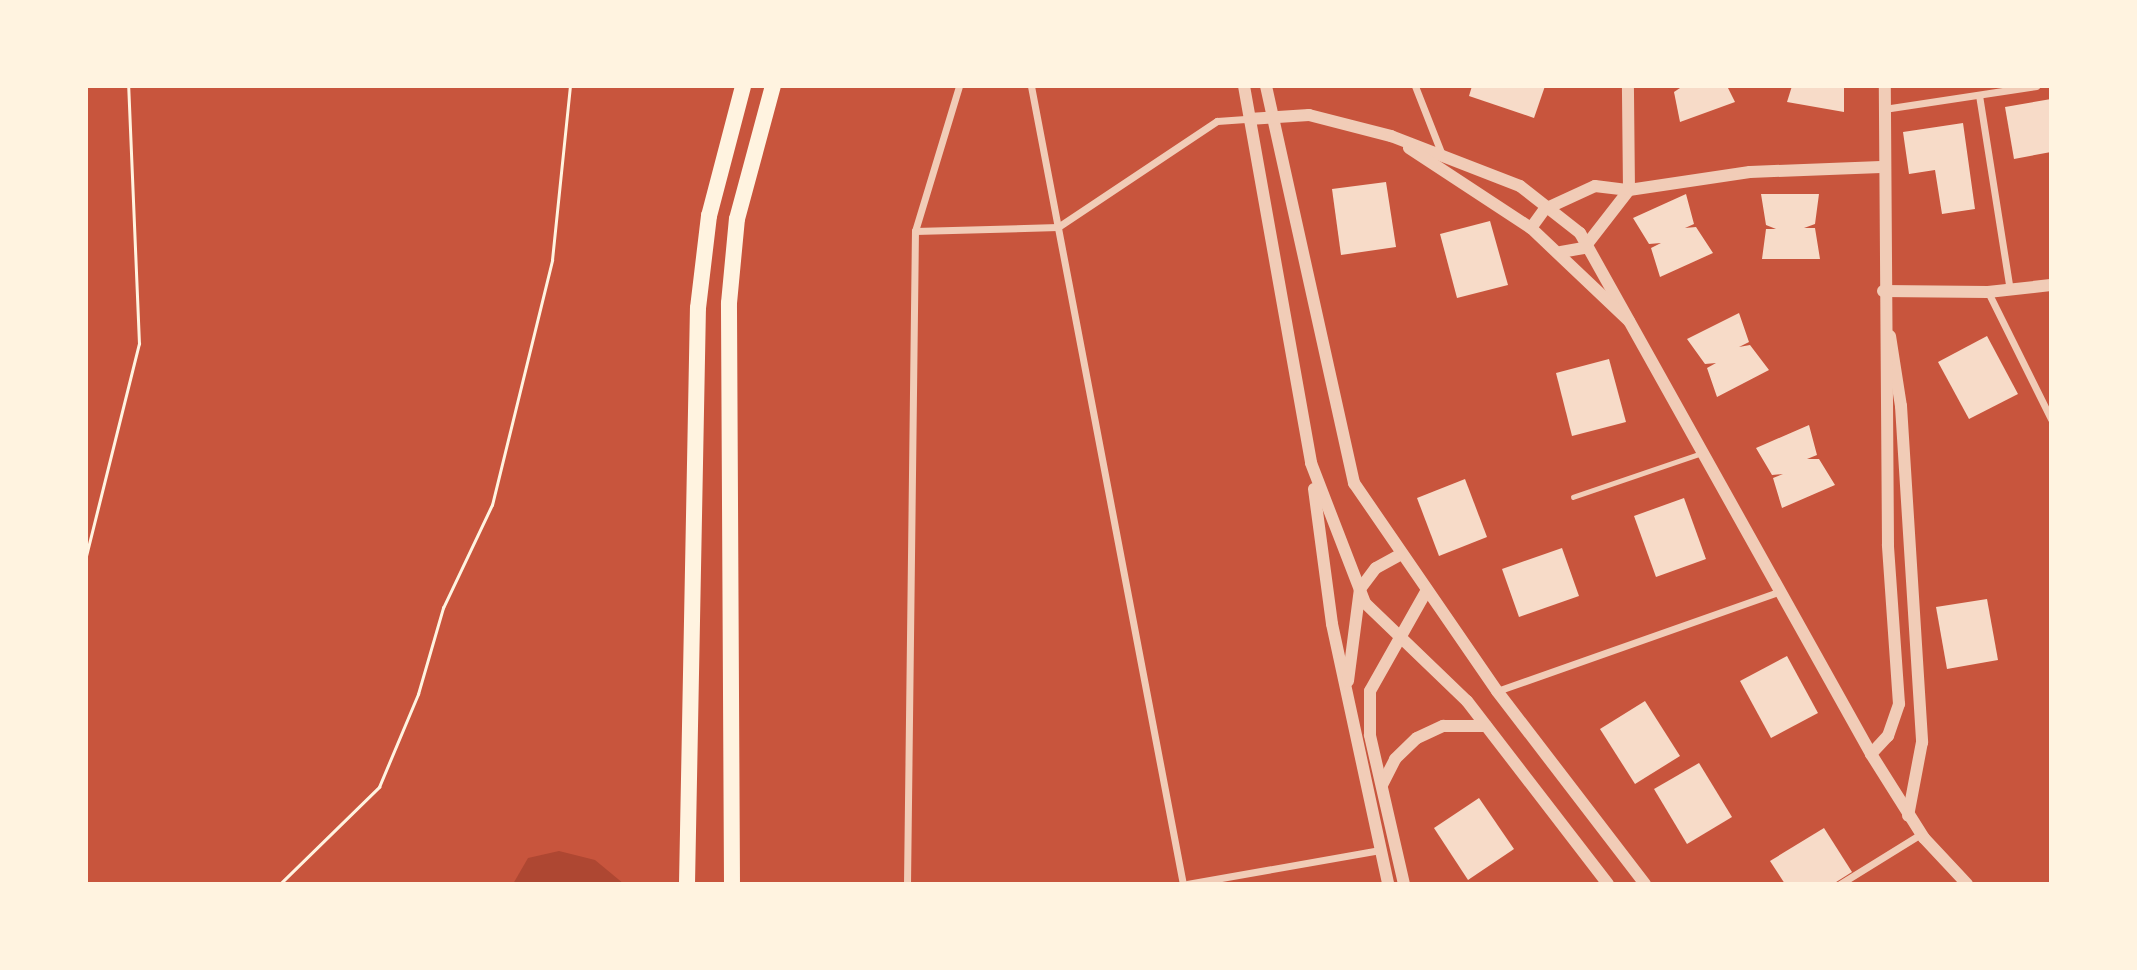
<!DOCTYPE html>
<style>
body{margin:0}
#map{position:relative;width:2137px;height:970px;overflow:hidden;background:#c8553d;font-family:"Fira Sans Condensed",sans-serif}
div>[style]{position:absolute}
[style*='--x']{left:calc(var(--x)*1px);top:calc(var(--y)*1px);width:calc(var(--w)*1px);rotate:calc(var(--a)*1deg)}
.green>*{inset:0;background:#ae4732}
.building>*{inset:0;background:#f7dbc8}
.path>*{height:2.5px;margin:-1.25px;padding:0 1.25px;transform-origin:1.25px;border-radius:1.25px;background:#fff3e0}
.service>*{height:4.5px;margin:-2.25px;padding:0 2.25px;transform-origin:2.25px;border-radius:2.25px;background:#f1ccb7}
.minor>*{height:7px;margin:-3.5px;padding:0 3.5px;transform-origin:3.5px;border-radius:3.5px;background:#f1ccb7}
.tertiary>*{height:12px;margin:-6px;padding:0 6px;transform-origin:6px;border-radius:6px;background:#f1ccb7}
.primary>*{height:16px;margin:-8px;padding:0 8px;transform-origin:8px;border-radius:8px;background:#fff3e0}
span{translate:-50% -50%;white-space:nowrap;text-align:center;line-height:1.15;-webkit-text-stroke:5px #fff3e0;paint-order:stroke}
.frame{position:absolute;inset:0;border:88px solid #fff3e0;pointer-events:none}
</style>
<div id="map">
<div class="green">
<i style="clip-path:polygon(559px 851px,595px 860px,624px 884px,513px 884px,528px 858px)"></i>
</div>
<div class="building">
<i style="clip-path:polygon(1472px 86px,1545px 86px,1534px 118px,1469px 96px)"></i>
<i style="clip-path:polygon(1683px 86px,1727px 86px,1735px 102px,1680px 122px,1674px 92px)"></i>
<i style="clip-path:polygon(1792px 86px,1844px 86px,1844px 112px,1787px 102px)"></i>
<i style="clip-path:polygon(2051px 99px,2051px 152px,2014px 159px,2005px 107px)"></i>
<i style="clip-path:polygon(1963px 123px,1975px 209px,1942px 214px,1935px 170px,1909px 174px,1903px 132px)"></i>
<i style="clip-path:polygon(1386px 182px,1396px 247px,1341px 255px,1332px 189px)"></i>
<i style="clip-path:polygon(1686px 194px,1694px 224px,1685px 228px,1696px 227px,1713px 253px,1660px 277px,1651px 248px,1661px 243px,1649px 244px,1633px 218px)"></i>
<i style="clip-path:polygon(1761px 194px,1819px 194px,1815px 224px,1804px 228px,1815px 228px,1820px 259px,1762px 259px,1766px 229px,1776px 229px,1766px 225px)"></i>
<i style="clip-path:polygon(1490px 221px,1508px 285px,1457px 298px,1440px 234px)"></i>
<i style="clip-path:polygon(1739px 313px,1749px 342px,1739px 347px,1750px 345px,1769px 370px,1717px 397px,1707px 368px,1716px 363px,1705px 364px,1687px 339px)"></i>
<i style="clip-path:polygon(1987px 336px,2018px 394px,1969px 419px,1938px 362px)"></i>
<i style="clip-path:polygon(1609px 359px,1626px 422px,1572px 436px,1556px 373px)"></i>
<i style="clip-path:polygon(1809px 425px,1817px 455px,1807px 459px,1819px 459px,1835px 485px,1782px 508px,1773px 478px,1783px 474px,1772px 475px,1756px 448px)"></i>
<i style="clip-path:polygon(1465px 479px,1487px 537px,1439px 556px,1417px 498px)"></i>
<i style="clip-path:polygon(1684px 498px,1706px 559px,1656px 577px,1634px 516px)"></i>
<i style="clip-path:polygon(1562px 548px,1579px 596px,1519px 617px,1502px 569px)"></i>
<i style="clip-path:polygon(1987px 599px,1998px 660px,1947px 669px,1936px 607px)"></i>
<i style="clip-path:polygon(1787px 656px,1818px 713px,1771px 738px,1740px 681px)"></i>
<i style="clip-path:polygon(1645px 701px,1680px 756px,1635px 784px,1600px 729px)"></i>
<i style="clip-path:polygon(1699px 763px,1732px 817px,1687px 844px,1654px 789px)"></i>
<i style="clip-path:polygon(1479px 798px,1514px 849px,1468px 880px,1434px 828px)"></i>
<i style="clip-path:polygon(1824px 828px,1852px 872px,1833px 884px,1785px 884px,1770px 861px)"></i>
</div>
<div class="path">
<i style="--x:86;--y:556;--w:219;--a:-76"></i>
<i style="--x:139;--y:344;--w:258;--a:-92.4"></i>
<i style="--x:280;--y:884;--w:139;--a:-44.4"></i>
<i style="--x:379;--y:787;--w:101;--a:-67.2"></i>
<i style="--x:418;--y:694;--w:90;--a:-73.8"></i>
<i style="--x:443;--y:608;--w:114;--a:-64.6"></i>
<i style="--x:492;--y:505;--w:252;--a:-76.2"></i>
<i style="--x:552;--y:260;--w:175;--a:-84.1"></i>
</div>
<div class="service">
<i style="--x:1573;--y:497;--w:133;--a:-18.8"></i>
</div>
<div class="minor">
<i style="--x:1031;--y:86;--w:812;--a:79.22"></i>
<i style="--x:1415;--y:86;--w:74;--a:68.6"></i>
<i style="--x:1979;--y:95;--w:197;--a:81"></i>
<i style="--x:1884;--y:109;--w:154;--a:-8.6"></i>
<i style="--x:915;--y:231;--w:143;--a:-1.6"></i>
<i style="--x:1058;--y:227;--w:191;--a:-33.7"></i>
<i style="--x:1217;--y:121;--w:32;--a:-4"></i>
<i style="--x:1988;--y:292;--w:142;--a:63.6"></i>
<i style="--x:1497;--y:691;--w:298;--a:-19.4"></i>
<i style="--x:907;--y:884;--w:653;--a:-89.3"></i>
<i style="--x:915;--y:231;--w:152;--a:-73.1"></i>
<i style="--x:1187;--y:884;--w:196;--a:-10"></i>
<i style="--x:1840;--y:884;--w:95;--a:-31.7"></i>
</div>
<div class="tertiary">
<i style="--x:1244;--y:86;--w:383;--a:79.9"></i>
<i style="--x:1311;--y:463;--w:150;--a:68.9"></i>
<i style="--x:1365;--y:603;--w:141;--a:43.9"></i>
<i style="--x:1467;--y:701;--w:231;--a:52.4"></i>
<i style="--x:1266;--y:86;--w:407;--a:77.5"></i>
<i style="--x:1354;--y:483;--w:252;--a:55.5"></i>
<i style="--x:1497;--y:691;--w:243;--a:52.5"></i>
<i style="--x:1249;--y:119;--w:60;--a:-3.8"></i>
<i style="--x:1309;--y:115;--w:85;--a:14.4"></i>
<i style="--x:1391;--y:136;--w:138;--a:21.2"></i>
<i style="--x:1520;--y:186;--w:76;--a:38.1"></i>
<i style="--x:1580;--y:233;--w:597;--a:60.81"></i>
<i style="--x:1871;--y:754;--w:99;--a:57.8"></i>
<i style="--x:1924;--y:838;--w:63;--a:46.9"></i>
<i style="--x:1409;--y:148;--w:146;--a:33.3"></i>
<i style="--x:1531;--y:228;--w:135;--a:43.5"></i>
<i style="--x:1531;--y:228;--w:24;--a:-54"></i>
<i style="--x:1545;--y:209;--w:55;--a:-24.7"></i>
<i style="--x:1595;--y:186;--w:34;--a:7"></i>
<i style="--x:1629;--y:190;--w:122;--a:-8.5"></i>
<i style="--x:1750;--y:172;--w:131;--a:-2.2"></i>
<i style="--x:1561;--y:252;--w:23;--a:-10"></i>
<i style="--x:1584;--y:248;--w:73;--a:-52.2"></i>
<i style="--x:1629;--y:190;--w:104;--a:-90.6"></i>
<i style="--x:1883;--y:291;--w:105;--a:0.5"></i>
<i style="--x:1988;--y:292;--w:63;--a:-6.3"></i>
<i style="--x:1890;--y:336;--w:71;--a:81.1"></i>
<i style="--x:1901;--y:406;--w:337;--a:86.4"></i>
<i style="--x:1922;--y:742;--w:75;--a:100.7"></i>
<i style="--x:1314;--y:489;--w:136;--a:82.4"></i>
<i style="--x:1332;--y:624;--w:266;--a:77.8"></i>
<i style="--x:1348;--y:681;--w:93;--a:-82.6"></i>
<i style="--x:1360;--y:589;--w:26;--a:-53"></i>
<i style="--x:1376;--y:568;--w:26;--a:-29"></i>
<i style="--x:1871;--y:754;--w:25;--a:-47"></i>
<i style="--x:1888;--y:736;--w:34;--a:-71"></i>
<i style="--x:1899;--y:704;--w:159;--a:-94"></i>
<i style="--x:1888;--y:545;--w:459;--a:-90.4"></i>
<i style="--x:1382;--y:785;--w:29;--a:-63"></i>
<i style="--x:1395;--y:759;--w:30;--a:-44"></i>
<i style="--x:1417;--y:738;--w:29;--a:-25"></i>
<i style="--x:1443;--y:726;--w:43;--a:0"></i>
<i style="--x:1404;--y:884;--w:153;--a:-102.9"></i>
<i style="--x:1370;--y:735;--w:44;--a:-90"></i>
<i style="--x:1370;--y:691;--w:116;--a:-60.6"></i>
</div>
<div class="primary">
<i style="--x:687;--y:884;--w:576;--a:-88.91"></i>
<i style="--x:698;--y:308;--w:93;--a:-83.2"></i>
<i style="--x:709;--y:216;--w:134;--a:-75.3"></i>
<i style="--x:732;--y:884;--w:581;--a:-90.3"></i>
<i style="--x:729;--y:303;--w:84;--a:-84.6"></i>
<i style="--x:737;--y:219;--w:138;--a:-74.9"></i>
</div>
<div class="frame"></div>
</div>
